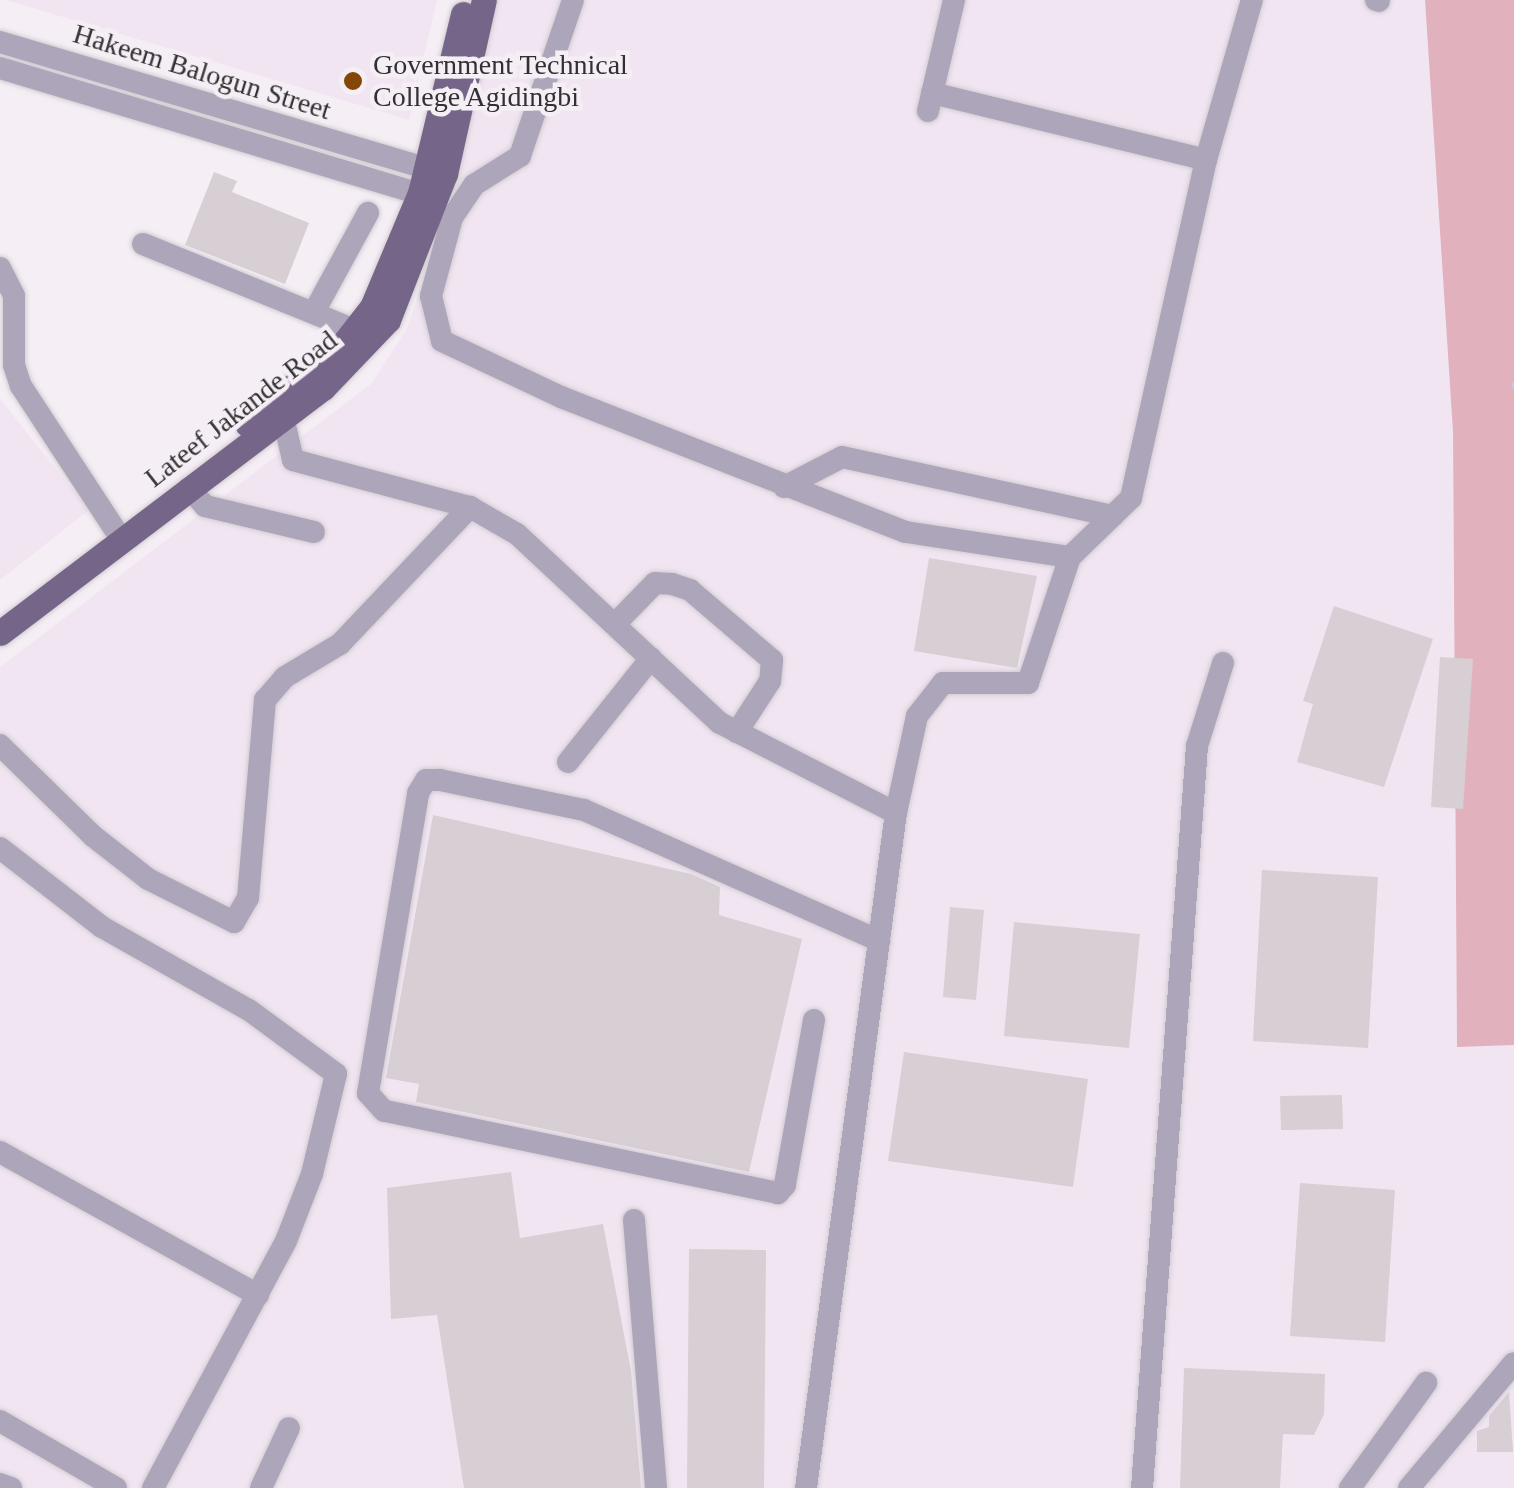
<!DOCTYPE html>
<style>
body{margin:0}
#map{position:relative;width:1514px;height:1488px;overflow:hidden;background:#f5eff5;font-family:"Times New Roman",serif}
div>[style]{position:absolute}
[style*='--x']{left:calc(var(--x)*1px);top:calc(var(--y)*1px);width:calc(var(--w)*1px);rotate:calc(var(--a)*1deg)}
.built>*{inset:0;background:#f1e5f2}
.green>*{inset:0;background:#e2b1be}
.stream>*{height:5px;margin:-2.5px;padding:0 2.5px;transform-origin:2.5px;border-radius:2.5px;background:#c9c8f8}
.building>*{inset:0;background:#d7cfd3}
.roads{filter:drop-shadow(0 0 2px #d2cdd2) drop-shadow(0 0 2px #d2cdd2)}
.minor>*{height:22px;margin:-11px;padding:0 11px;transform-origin:11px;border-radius:11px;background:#ada5b9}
.major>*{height:25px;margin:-12.5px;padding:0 12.5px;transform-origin:12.5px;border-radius:12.5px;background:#756588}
.dots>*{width:28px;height:28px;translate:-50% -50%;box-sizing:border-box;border:5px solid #f5eff5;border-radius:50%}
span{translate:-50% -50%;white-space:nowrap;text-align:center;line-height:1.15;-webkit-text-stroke:9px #f5eff5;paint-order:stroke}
.poi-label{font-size:28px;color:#323032}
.left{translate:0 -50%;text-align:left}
.street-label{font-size:28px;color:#323032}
</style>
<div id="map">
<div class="built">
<i style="clip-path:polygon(6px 0,437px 0,409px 120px)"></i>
<i style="clip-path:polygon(497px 0,1425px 0,1453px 432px,1457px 1046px,1514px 1045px,1514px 1488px,0 1488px,0 667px,372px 383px,407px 328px,442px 226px)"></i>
<i style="clip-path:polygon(0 399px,89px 510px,0 580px)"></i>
</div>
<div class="green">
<i style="clip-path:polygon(1425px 0,1514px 0,1514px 1045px,1457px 1047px,1453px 432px)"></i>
</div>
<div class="stream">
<i style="--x:1514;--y:385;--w:1;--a:-90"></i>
</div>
<div class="building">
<i style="clip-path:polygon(214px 172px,237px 181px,232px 192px,309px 223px,285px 284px,185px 245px)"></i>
<i style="clip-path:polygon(929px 558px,1037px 576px,1017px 668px,914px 651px)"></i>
<i style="clip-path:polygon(1334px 606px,1433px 639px,1384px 787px,1297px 762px,1313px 704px,1303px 701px)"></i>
<i style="clip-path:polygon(1440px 657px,1473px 659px,1463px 809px,1431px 807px)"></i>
<i style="clip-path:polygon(433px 815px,691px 874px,720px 887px,719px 915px,802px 939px,749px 1172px,416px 1102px,419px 1084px,386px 1078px)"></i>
<i style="clip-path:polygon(1262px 870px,1378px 877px,1368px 1048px,1253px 1041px)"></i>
<i style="clip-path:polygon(950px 907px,984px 910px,976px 1000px,943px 997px)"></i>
<i style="clip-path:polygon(1014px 922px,1140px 934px,1129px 1048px,1004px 1036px)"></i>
<i style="clip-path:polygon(904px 1052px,1088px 1079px,1073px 1187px,888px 1161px)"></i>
<i style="clip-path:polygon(1342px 1095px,1343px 1129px,1281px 1130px,1280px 1096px)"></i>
<i style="clip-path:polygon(511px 1172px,520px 1238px,603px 1224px,631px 1371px,641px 1488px,464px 1488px,437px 1315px,391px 1319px,387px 1188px)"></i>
<i style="clip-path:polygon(1300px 1183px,1395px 1190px,1385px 1342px,1290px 1336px)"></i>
<i style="clip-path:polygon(689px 1249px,766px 1250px,764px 1488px,687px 1488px)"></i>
<i style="clip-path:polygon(1184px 1368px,1325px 1374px,1324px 1414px,1314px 1435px,1283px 1434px,1280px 1488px,1180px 1488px)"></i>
<i style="clip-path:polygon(1509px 1392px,1513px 1452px,1477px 1452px,1477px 1431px,1489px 1427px,1489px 1416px)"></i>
</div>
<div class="roads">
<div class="minor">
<i style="--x:573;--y:0;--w:165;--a:108.8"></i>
<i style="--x:520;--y:156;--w:54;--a:147.8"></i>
<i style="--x:474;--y:185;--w:40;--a:124"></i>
<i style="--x:452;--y:218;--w:81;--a:105.1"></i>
<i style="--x:431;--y:296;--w:46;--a:76.3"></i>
<i style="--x:442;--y:341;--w:132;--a:25.2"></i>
<i style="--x:561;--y:397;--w:370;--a:21.4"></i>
<i style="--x:906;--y:532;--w:166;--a:8.7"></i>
<i style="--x:1376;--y:0;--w:3;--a:18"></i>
<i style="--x:0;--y:42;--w:461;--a:16.5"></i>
<i style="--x:0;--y:68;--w:456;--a:16.7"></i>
<i style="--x:932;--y:93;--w:282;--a:13.7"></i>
<i style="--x:928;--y:111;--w:114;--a:-76.8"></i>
<i style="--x:143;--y:244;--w:229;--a:22.1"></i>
<i style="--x:0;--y:268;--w:31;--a:63"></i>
<i style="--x:14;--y:296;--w:69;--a:90"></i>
<i style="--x:14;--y:365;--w:22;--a:72"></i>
<i style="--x:21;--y:386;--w:170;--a:56.8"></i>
<i style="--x:314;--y:312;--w:113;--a:-61.4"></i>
<i style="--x:283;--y:417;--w:44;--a:76.9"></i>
<i style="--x:293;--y:460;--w:183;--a:14.9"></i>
<i style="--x:470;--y:507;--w:54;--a:29.9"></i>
<i style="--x:517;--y:534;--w:277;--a:43"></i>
<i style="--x:720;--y:723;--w:198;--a:27.1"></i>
<i style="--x:784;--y:487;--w:65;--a:-27.3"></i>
<i style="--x:842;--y:457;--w:277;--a:12.3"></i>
<i style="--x:189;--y:488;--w:24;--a:48"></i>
<i style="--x:205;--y:506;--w:112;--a:13.4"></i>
<i style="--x:615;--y:624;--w:57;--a:-45.7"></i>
<i style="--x:655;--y:583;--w:17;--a:3"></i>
<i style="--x:672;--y:584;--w:19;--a:18"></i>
<i style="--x:690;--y:590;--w:108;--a:40.5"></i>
<i style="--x:772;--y:660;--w:21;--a:95"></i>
<i style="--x:770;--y:681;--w:61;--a:122.9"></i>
<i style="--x:0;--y:745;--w:130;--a:44.4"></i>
<i style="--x:93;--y:836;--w:70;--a:38"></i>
<i style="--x:148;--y:879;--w:96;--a:26.6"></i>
<i style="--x:234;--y:922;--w:28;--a:-60"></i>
<i style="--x:248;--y:898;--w:199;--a:-85.1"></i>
<i style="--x:265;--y:700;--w:30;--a:-49"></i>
<i style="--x:285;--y:677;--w:64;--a:-31"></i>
<i style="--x:340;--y:644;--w:189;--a:-46.5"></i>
<i style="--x:568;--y:762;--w:133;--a:-51.4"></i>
<i style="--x:0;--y:848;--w:129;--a:37.8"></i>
<i style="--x:102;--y:927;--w:169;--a:29.5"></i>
<i style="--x:249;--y:1010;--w:108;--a:36.3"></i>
<i style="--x:336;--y:1074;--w:103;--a:103.5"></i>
<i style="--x:312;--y:1174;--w:72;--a:111.2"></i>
<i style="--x:286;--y:1241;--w:281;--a:118.3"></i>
<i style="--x:814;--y:1020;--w:168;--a:100"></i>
<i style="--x:785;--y:1185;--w:11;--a:131"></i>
<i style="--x:778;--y:1193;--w:402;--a:-168.2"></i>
<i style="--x:384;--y:1111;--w:24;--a:-132"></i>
<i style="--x:368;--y:1093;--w:304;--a:-80.5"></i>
<i style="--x:418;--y:793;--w:15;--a:-58"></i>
<i style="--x:426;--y:780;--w:14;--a:0"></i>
<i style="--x:440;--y:780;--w:147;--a:11.8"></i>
<i style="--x:584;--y:810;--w:323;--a:23.9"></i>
<i style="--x:0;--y:1152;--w:295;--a:29"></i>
<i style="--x:634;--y:1220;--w:269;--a:85.3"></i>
<i style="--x:0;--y:1421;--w:134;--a:30"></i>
<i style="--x:0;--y:1484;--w:12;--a:20"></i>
<i style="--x:261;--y:1488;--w:66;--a:-65"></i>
<i style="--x:806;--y:1488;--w:681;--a:-82.41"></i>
<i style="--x:896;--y:813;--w:99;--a:-77.8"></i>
<i style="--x:917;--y:716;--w:42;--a:-51.8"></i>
<i style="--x:943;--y:683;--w:85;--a:0"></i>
<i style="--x:1028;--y:683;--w:133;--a:-71.6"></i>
<i style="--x:1070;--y:557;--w:85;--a:-44"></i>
<i style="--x:1131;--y:498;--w:346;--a:-77.5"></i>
<i style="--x:1206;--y:160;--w:166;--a:-74"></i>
<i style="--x:1142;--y:1488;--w:744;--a:-85.76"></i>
<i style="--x:1197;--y:746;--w:87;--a:-72.6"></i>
<i style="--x:1350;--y:1488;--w:130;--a:-54.1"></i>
<i style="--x:1409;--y:1488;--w:163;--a:-50"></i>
</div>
<div class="major">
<i style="--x:247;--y:424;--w:125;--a:-39.8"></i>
<i style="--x:343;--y:344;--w:47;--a:-51.9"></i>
<i style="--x:372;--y:307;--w:124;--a:-67.2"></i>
<i style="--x:420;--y:193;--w:184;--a:-76.5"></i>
<i style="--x:0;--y:633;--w:405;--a:-37.2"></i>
<i style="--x:323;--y:388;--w:94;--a:-46.3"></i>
<i style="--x:388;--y:320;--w:157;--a:-68.7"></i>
<i style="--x:445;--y:174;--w:178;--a:-77.4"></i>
</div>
</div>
<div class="dots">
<i style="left:353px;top:81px;background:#854708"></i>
</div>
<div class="poi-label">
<span class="left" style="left:373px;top:81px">Government Technical<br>College Agidingbi</span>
</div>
<div class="street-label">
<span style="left:202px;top:72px;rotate:17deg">Hakeem Balogun Street</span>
<span style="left:241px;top:409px;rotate:-38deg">Lateef Jakande Road</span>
</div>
</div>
